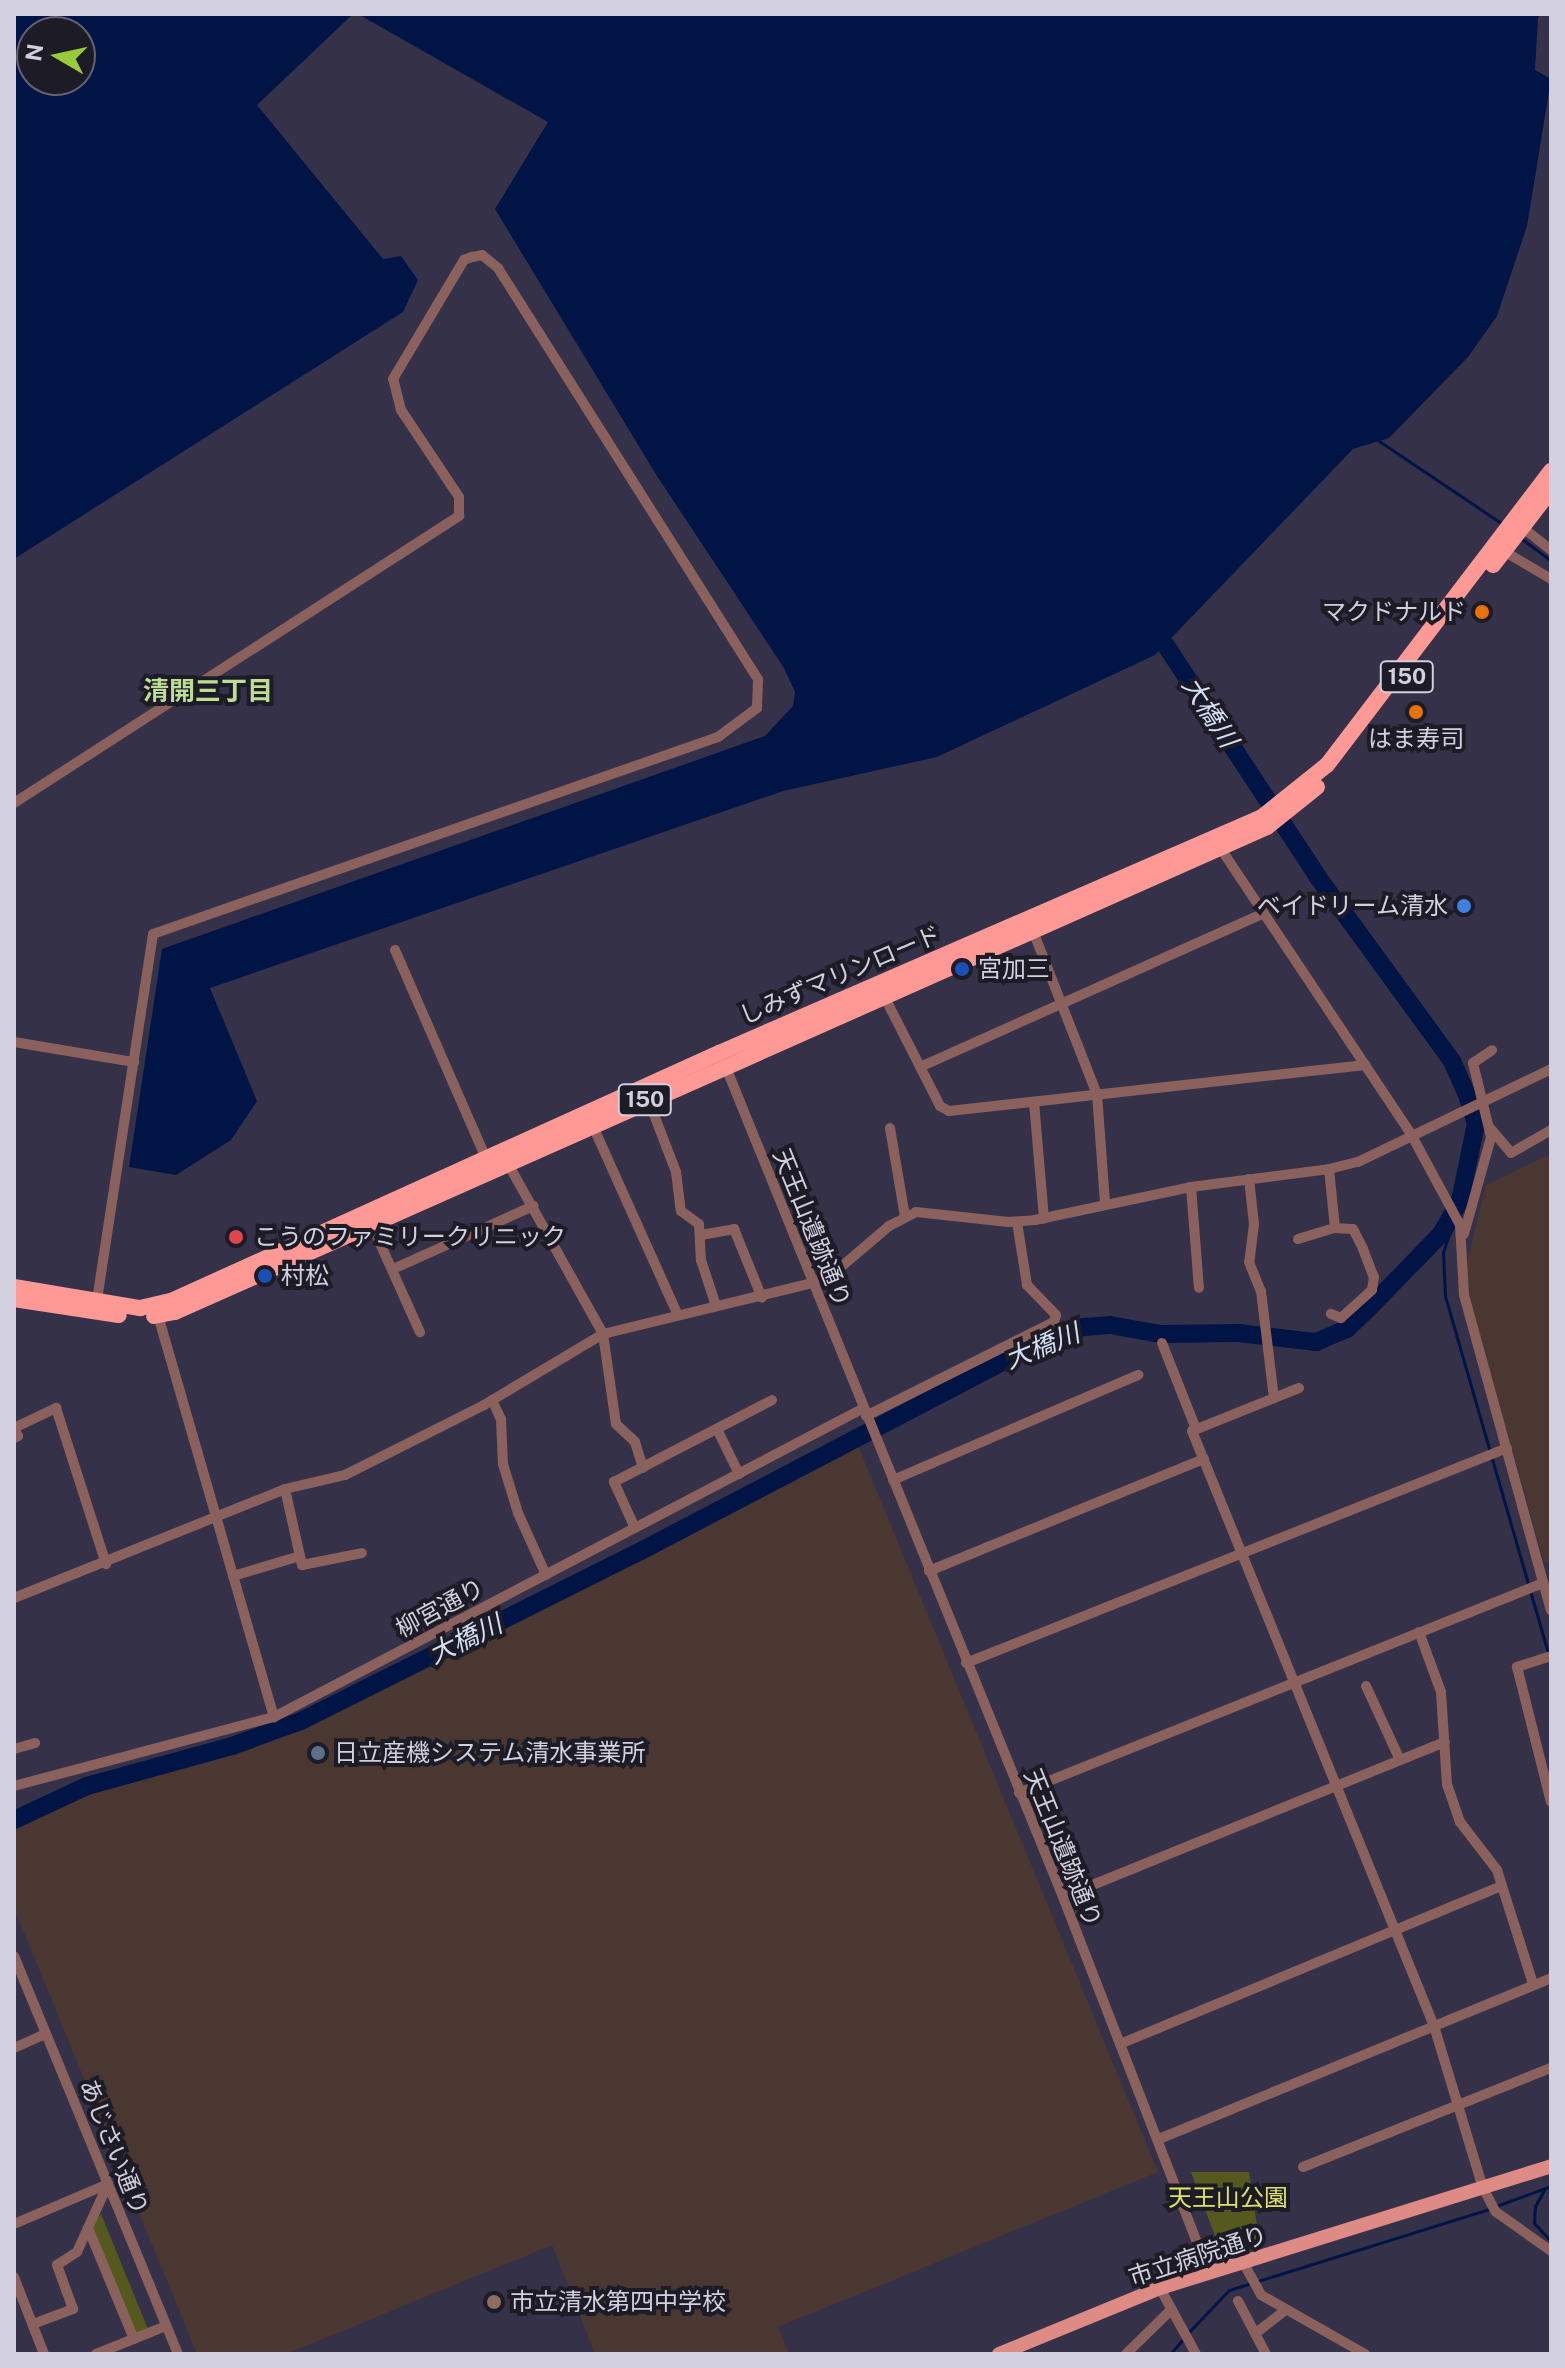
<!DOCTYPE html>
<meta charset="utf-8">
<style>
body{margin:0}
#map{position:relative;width:1565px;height:2368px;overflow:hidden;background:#353149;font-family:"Public Sans","Noto Sans JP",sans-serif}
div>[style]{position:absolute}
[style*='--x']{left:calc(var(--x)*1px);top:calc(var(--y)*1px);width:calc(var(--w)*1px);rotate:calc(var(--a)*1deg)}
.industrial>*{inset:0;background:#4b3732}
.green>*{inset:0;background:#56591e}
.water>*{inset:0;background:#001446}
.stream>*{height:3px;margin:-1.5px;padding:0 1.5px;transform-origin:1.5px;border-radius:1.5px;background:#001446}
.river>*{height:18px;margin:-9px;padding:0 9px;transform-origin:9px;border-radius:9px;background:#001446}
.minor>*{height:10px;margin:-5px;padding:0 5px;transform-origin:5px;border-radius:5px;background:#8b615e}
.major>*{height:14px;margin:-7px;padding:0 7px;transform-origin:7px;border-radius:7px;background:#de8a85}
.highway>*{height:16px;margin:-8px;padding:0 8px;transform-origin:8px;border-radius:8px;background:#ff9995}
.dots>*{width:22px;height:22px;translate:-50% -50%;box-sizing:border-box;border:4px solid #1d1b26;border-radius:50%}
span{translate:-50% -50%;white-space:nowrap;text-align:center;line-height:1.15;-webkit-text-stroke:8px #1d1b26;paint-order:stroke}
.shield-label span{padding:2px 6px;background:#1d1b26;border:2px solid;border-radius:6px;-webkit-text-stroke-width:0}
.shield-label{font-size:22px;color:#d2d0df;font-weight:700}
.poi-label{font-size:24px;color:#d2d0df}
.right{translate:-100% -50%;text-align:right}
.left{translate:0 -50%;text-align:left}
.street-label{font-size:24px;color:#d2d0df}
.park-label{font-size:24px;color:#dde361}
.neighbourhood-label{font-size:26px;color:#bddc94;font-weight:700}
.water-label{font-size:26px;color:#d5e0f5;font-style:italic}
.frame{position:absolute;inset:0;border:16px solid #d2d0df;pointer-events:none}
.north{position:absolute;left:16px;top:16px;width:80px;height:80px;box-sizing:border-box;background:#1d1b26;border:2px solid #656370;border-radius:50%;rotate:279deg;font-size:22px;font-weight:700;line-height:32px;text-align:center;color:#d2d0df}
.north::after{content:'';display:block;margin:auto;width:28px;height:36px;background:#97cc38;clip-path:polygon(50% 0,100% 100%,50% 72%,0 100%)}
</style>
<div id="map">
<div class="industrial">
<i style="clip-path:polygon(1551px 1154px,1551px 1561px,1544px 1562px,1470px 1301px,1467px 1263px,1486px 1185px)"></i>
<i style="clip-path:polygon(856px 1441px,1158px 2172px,778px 2327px,789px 2354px,595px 2354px,552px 2245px,286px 2354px,197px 2354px,14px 1908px,14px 1819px,36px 1805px,295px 1730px)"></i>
</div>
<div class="green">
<i style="clip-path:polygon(1191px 2172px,1249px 2172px,1259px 2239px,1220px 2249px)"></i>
<i style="clip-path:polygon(101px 2214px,148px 2329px,136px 2333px,92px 2226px)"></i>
</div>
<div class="water">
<i style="clip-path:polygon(evenodd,14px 14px,353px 14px,257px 105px,383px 259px,401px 256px,418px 280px,403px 312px,14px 559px,14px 14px,32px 32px,80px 32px,80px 80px,32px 80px,32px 32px)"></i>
<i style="clip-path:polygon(358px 14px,1543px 14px,1538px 17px,1535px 70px,1551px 79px,1527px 226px,1497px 316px,1468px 357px,1389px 438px,1353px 449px,1155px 655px,937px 757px,783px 791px,210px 988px,257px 1101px,231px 1140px,176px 1175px,129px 1167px,162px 949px,765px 736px,793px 706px,795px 692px,784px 668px,657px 476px,495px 209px,548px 122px)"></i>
</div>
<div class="stream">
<i style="--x:1379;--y:441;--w:151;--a:33.9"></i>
<i style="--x:1522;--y:539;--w:36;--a:37"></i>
<i style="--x:1456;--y:1213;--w:13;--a:-72"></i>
<i style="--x:1454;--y:1220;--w:34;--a:109"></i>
<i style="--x:1443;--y:1252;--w:44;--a:87.4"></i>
<i style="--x:1445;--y:1296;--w:371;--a:73.9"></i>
<i style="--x:1544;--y:2190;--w:18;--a:119"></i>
<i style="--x:1535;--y:2206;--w:17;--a:93"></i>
<i style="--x:1534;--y:2223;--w:25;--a:47"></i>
<i style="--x:1496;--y:2206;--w:59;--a:-20"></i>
<i style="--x:1188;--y:2333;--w:59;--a:-46.4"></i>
<i style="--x:1229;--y:2290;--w:272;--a:-17.3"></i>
<i style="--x:1170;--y:2354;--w:20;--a:-49"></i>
</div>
<div class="river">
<i style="--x:14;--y:1820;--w:81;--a:-25"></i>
<i style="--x:87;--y:1786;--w:150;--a:-15.4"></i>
<i style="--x:232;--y:1746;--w:73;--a:-19.9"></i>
<i style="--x:301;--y:1721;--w:373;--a:-26.6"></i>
<i style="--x:635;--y:1554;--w:450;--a:-27.6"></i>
<i style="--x:1034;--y:1345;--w:52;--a:-20.2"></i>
<i style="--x:1083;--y:1327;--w:27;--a:-4"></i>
<i style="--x:1110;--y:1325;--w:52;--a:10"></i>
<i style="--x:1161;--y:1334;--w:77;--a:-0.7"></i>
<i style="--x:1238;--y:1333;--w:79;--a:6.6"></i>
<i style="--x:1316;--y:1342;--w:34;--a:-23"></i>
<i style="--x:1347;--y:1329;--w:30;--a:-44"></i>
<i style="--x:1369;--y:1308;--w:103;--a:-45.8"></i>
<i style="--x:1441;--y:1234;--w:38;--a:-60"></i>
<i style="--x:1460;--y:1201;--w:79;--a:-78.3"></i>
<i style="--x:1476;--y:1124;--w:28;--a:-107"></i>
<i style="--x:1468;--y:1097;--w:39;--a:-114"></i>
<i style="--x:1452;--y:1061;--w:228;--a:-126.1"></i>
<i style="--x:1318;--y:877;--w:277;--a:-123.3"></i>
</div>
<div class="minor">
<i style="--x:1518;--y:524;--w:42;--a:38.2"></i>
<i style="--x:1502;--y:550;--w:57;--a:30.6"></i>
<i style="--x:14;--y:803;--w:530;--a:-32.82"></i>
<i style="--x:459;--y:516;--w:19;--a:-90"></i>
<i style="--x:459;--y:497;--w:105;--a:-123.7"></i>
<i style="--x:401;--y:410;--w:32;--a:-104"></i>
<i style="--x:393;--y:379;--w:139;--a:-59.2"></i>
<i style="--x:464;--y:260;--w:9;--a:-21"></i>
<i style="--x:472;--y:257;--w:10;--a:-11"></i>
<i style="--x:482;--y:255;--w:21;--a:39"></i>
<i style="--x:498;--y:268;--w:487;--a:57.7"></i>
<i style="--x:758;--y:680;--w:28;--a:92"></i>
<i style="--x:757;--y:708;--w:49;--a:143.4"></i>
<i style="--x:718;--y:737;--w:598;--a:160.78"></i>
<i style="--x:153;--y:934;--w:370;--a:98.7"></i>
<i style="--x:1217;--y:843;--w:350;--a:56.3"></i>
<i style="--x:1411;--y:1134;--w:103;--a:61.7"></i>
<i style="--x:1460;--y:1225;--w:70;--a:86.7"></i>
<i style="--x:1464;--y:1295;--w:327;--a:74.6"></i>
<i style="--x:1031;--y:926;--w:180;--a:68.6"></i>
<i style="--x:1097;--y:1094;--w:109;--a:85.8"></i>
<i style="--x:395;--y:950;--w:227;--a:66.4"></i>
<i style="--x:883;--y:994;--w:126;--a:63"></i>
<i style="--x:940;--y:1106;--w:10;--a:29"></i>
<i style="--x:949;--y:1111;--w:419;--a:-6.3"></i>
<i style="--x:14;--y:1042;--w:122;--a:9.5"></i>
<i style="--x:725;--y:1065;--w:898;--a:67.89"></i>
<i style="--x:1063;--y:1897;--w:403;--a:68.8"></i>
<i style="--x:920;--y:1067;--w:375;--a:-24.1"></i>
<i style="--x:648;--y:1099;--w:78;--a:69"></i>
<i style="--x:676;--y:1172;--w:39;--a:83"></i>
<i style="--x:681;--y:1211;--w:22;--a:36"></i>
<i style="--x:699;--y:1224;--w:36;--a:87"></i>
<i style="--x:701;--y:1260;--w:48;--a:71.9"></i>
<i style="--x:1034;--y:1102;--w:117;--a:85.1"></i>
<i style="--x:592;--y:1124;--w:207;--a:65.8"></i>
<i style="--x:890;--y:1128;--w:90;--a:80.4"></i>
<i style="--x:1491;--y:1129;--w:31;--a:50"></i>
<i style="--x:1511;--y:1153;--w:46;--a:-29.9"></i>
<i style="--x:507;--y:1162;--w:197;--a:60.8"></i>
<i style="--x:603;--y:1334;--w:91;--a:81.8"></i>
<i style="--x:616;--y:1424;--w:26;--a:43"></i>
<i style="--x:635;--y:1442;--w:27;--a:73"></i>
<i style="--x:1329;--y:1169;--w:59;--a:84.2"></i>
<i style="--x:1249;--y:1179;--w:45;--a:83.7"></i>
<i style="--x:1254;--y:1224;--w:38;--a:97"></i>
<i style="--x:1249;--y:1262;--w:31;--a:68"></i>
<i style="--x:1261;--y:1291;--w:108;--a:83.1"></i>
<i style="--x:1191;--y:1187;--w:101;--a:85.5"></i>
<i style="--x:370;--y:1221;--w:122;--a:65.8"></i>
<i style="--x:1464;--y:1234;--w:101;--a:-74.4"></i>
<i style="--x:1491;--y:1137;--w:76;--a:-103.7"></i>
<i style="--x:1473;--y:1063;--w:23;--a:-34"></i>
<i style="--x:701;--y:1235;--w:34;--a:-10"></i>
<i style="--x:734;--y:1229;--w:74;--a:67.9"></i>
<i style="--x:1298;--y:1239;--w:37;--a:-17"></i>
<i style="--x:1333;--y:1228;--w:20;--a:3"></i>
<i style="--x:1353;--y:1229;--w:22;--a:63"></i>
<i style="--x:1363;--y:1249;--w:30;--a:69"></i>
<i style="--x:1374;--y:1277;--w:13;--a:99"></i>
<i style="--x:1372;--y:1290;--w:42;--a:137.9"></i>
<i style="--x:1341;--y:1318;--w:11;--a:-158"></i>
<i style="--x:393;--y:1269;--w:154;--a:-24.2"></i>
<i style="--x:157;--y:1312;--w:422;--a:73.9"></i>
<i style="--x:1162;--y:1343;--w:92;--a:68.4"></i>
<i style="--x:1299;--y:1388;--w:115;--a:158.1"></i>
<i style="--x:1192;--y:1431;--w:642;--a:67.87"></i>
<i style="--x:1434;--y:2026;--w:169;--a:73.2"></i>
<i style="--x:1483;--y:2188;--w:27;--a:62"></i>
<i style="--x:1496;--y:2212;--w:67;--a:35.3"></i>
<i style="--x:492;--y:1400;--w:21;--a:65"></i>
<i style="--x:501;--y:1419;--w:45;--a:87.5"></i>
<i style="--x:503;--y:1464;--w:51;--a:73"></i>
<i style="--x:518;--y:1513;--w:68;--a:65.7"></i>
<i style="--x:866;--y:1416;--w:210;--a:-26.6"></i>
<i style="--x:1054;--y:1322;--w:7;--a:-74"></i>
<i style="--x:1056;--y:1315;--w:42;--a:-134"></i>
<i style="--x:1027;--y:1285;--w:64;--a:-99"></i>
<i style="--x:14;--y:1428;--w:47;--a:-25.5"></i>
<i style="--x:56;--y:1408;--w:164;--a:72.2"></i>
<i style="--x:14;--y:1428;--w:9;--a:63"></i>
<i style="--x:18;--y:1436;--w:4;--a:153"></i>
<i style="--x:717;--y:1429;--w:50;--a:63.9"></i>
<i style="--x:893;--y:1480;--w:267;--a:-23.2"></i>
<i style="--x:285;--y:1489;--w:78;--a:77.4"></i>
<i style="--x:302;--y:1565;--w:61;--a:-11.3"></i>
<i style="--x:635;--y:1528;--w:51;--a:-114.5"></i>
<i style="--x:614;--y:1482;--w:178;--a:-27.4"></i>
<i style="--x:929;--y:1571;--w:297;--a:-22.2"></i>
<i style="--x:233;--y:1576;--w:70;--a:-16.6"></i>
<i style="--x:14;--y:1598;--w:292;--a:-21.9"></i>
<i style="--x:285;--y:1489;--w:62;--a:-13.1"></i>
<i style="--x:345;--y:1475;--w:156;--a:-26.7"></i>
<i style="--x:484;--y:1405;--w:139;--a:-30.8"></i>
<i style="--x:603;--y:1334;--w:215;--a:-13.7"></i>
<i style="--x:812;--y:1283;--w:33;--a:-29"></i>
<i style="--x:841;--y:1267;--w:63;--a:-40.5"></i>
<i style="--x:889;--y:1226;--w:30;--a:-27"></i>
<i style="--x:916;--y:1212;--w:93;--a:6.2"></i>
<i style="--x:1008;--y:1222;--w:27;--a:-4"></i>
<i style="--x:1035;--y:1220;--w:159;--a:-11.9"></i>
<i style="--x:1191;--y:1187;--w:139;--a:-7.4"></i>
<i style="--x:1329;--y:1169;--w:30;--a:-14"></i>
<i style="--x:1358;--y:1162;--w:214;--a:-25.7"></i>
<i style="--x:1551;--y:1656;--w:36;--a:162"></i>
<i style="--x:1517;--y:1667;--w:139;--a:75.9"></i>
<i style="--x:966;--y:1663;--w:582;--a:-21.67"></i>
<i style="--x:1366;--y:1686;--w:81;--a:65.3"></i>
<i style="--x:14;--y:1749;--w:22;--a:-16"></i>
<i style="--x:14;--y:1786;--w:269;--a:-14.9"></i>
<i style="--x:274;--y:1717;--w:664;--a:-27.65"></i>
<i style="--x:1019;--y:1793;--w:565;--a:-21.84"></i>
<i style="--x:1502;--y:1886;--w:103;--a:72.4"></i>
<i style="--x:1063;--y:1897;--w:412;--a:-22.1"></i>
<i style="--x:14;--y:1956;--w:430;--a:67.6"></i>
<i style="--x:1120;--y:2044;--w:413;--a:-22.5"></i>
<i style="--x:1502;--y:1886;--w:17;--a:-107"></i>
<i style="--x:1497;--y:1870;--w:61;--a:-127.6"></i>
<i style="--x:1460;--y:1822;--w:39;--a:-109"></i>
<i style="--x:1447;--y:1785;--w:93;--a:-93.7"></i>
<i style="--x:1441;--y:1692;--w:64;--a:-110.1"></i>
<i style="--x:14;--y:2048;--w:35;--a:-24"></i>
<i style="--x:1159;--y:2139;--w:424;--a:-22.3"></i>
<i style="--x:1303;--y:2167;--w:267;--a:-21.8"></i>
<i style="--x:14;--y:2224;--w:102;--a:-23.1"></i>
<i style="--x:88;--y:2228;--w:120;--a:67.5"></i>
<i style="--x:1244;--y:2264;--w:35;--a:61"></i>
<i style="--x:1261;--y:2295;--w:120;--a:29.6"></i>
<i style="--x:14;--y:2277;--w:83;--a:68.7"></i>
<i style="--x:1160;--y:2288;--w:75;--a:61.4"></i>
<i style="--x:1238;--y:2301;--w:60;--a:62.2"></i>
<i style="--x:33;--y:2324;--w:43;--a:-20.6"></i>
<i style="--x:73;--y:2309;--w:47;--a:-110"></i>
<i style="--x:57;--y:2265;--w:24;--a:-33"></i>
<i style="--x:77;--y:2252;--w:75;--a:-65.5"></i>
<i style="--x:1256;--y:2333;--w:36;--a:-38"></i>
<i style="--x:96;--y:2354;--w:75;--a:-21.8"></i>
<i style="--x:1126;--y:2354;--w:63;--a:-44.4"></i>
</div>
<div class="major">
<i style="--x:999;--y:2354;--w:174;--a:-22.3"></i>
<i style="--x:1160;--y:2288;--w:410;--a:-17.3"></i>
</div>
<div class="highway">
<i style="--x:1493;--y:565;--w:95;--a:-52.3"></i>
<i style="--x:14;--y:1287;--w:128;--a:9.5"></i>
<i style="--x:140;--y:1308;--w:32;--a:-13"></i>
<i style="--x:171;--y:1301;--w:602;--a:-24.35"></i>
<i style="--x:719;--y:1053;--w:592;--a:-23.49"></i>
<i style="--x:1262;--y:817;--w:83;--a:-38.7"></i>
<i style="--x:1327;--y:765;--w:370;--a:-52.7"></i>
<i style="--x:14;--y:1299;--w:106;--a:8.7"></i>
<i style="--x:154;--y:1316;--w:21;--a:-11"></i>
<i style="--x:175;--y:1312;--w:1195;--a:-23.95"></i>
<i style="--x:1267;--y:827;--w:64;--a:-38.7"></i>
</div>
<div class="dots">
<i style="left:1482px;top:612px;background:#e8710a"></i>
<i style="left:1416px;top:712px;background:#e8710a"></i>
<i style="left:1464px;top:906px;background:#3f7fe0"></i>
<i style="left:962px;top:969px;background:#1a4fb4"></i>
<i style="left:236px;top:1237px;background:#e0444e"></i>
<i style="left:265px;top:1276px;background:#1a4fb4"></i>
<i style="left:318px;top:1753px;background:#5c6f8a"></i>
<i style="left:494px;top:2302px;background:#8d6e63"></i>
</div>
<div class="shield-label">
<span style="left:1407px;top:677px">150</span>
<span style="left:645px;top:1100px">150</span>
</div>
<div class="poi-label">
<span class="right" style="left:1466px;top:612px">マクドナルド</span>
<span style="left:1416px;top:739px">はま寿司</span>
<span class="right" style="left:1448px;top:906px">ベイドリーム清水</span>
<span class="left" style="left:978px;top:969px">宮加三</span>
<span class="left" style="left:254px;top:1237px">こうのファミリークリニック</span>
<span class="left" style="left:281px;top:1276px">村松</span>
<span class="left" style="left:334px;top:1753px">日立産機システム清水事業所</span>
<span class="left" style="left:510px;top:2302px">市立清水第四中学校</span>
</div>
<div class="street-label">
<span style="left:840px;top:975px;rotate:-23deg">しみずマリンロード</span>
<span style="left:812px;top:1228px;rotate:68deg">天王山遺跡通り</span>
<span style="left:440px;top:1608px;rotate:-28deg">柳宮通り</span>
<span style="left:1063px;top:1848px;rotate:68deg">天王山遺跡通り</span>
<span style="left:114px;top:2147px;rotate:68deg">あじさい通り</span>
<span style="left:1198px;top:2256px;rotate:-18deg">市立病院通り</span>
</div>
<div class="park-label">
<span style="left:1228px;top:2198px">天王山公園</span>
</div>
<div class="neighbourhood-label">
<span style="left:208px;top:691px">清開三丁目</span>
</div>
<div class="water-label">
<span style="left:1210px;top:712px;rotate:57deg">大橋川</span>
<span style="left:1042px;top:1346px;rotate:-22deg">大橋川</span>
<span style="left:465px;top:1639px;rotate:-26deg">大橋川</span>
</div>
<div class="frame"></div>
<div class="north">N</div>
</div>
